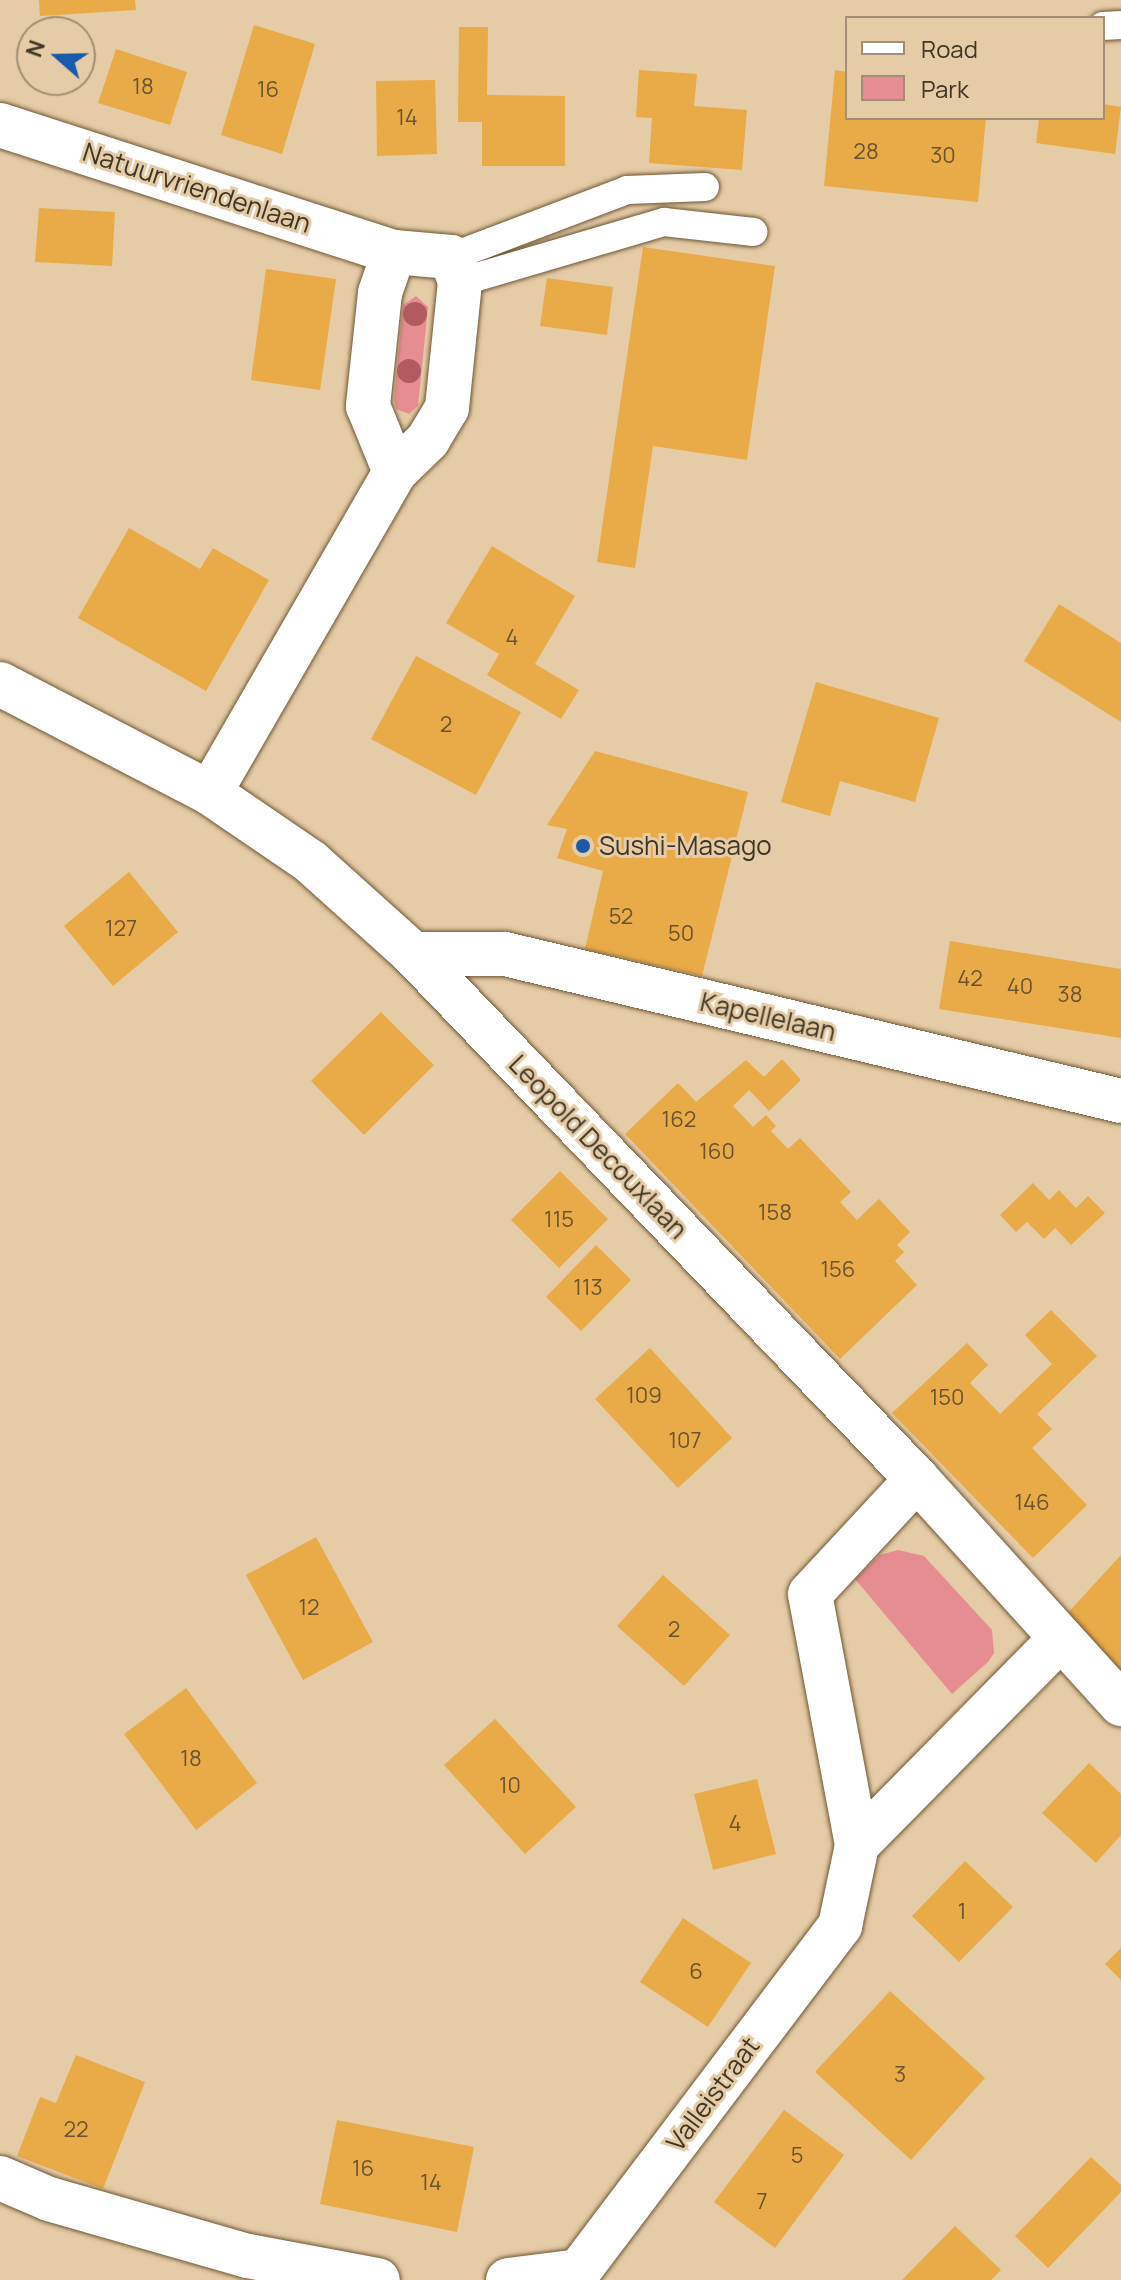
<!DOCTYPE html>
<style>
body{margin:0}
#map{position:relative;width:1121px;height:2280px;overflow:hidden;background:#e5cba6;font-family:Manrope,sans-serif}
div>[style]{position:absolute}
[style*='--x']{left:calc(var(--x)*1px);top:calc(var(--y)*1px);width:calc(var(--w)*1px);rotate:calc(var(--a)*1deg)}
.green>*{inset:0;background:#e68d92}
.building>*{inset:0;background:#e9ab48}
.roads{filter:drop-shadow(0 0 2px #6e5735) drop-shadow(0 0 2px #6e5735)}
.lane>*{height:28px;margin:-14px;padding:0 14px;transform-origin:14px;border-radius:14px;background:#fff}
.street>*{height:44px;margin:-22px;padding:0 22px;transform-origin:22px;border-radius:22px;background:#fff}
.secondary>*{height:44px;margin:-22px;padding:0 22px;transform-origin:22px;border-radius:22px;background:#fff}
.trees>*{width:24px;height:24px;margin:-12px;border-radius:50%;background:#b15b60}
.dots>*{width:22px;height:22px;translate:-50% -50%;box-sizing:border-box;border:4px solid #e5cba6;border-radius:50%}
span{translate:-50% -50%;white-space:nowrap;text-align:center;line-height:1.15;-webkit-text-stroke:6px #e5cba6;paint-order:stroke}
.number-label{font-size:22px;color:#6a532f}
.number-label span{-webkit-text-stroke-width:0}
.street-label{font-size:26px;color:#403627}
.poi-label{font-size:26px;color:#403627}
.left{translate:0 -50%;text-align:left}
.legend{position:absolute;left:845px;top:16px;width:260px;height:104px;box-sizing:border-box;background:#e5cba6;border:2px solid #a38f73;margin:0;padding:10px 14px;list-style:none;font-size:24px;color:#403627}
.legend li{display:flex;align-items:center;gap:16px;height:40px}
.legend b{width:40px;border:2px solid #a38f73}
.north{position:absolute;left:16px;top:16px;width:80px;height:80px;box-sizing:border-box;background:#e5cba6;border:2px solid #a38f73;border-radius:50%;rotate:290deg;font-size:22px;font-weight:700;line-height:32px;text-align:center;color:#403627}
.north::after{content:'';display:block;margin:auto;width:28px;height:36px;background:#195aab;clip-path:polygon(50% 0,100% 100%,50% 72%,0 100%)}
</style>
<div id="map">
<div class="green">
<i style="clip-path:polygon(416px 296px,428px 307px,418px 406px,409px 414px,396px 409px,394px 400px,403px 305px)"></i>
<i style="clip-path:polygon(898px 1550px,924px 1556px,992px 1630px,994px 1653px,988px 1662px,952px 1694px,855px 1579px,880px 1555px)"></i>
</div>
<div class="building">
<i style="clip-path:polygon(39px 0,135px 0,136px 10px,40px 16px)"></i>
<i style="clip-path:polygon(254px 25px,315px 44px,282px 154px,221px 135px)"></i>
<i style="clip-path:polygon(459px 27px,488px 27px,487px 95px,565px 96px,565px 166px,482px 166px,482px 122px,458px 122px)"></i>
<i style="clip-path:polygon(116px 49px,187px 72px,170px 125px,98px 103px)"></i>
<i style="clip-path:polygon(639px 70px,697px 74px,694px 106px,747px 110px,742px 170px,649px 163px,652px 118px,636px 117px)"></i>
<i style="clip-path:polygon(835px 70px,847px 72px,847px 118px,986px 118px,978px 202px,824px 186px)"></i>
<i style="clip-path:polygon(435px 80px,437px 154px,377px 156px,376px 81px)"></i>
<i style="clip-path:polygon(1103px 104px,1121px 107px,1115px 154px,1036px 143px,1039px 118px,1103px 118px)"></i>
<i style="clip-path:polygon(39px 208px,115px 212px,112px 266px,35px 262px)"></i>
<i style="clip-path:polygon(643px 247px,775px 266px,747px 460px,653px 446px,635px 568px,597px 562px)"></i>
<i style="clip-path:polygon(266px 269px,336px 279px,320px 390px,251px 380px)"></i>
<i style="clip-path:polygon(547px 278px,613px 287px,607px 335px,540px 326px)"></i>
<i style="clip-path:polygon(129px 528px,200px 569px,213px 548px,269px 580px,206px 691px,78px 618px)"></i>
<i style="clip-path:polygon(492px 546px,575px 596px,535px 664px,579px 690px,561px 719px,487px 675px,499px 654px,446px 623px)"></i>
<i style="clip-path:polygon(1059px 604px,1121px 643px,1121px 722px,1024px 661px)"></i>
<i style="clip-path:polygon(416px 656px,521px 712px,476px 795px,371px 739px)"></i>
<i style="clip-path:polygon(816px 682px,939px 718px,915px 802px,840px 781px,830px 816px,781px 802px)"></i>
<i style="clip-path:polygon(595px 751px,748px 792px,702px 976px,585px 949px,603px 871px,557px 858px,567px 829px,547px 825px)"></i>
<i style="clip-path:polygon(129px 872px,178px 932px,113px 986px,64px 926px)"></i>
<i style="clip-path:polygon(950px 941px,1121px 969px,1121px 1038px,939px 1009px)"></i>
<i style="clip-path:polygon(381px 1012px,434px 1065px,364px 1135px,311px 1081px)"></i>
<i style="clip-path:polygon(782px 1059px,801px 1080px,769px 1111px,749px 1090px,733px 1106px,753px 1127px,766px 1115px,776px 1126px,771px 1131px,788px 1149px,800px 1138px,851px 1192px,840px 1202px,857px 1220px,879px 1199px,910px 1232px,897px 1245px,904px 1252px,895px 1261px,917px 1285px,840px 1359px,625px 1134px,678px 1083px,696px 1102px,746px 1060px,764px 1077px)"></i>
<i style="clip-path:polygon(560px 1171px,608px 1219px,559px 1268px,511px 1220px)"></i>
<i style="clip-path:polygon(1033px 1183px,1049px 1200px,1059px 1190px,1076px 1208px,1088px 1196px,1105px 1213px,1071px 1245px,1055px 1228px,1044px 1239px,1027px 1222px,1016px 1232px,1000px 1215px)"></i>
<i style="clip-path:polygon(596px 1245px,631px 1280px,581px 1331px,546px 1297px)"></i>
<i style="clip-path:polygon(1051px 1310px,1097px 1356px,1037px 1414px,1052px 1429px,1032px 1448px,1087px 1505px,1033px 1558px,892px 1413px,967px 1343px,988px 1365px,970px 1383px,1000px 1414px,1052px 1364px,1025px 1335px)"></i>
<i style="clip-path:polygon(650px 1348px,732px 1438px,678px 1488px,595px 1399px)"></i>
<i style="clip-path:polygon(316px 1537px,373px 1642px,303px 1680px,246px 1575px)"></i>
<i style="clip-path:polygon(1121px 1555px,1121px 1671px,1064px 1617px)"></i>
<i style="clip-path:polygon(663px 1575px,730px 1635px,684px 1686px,617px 1626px)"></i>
<i style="clip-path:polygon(186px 1688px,257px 1783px,196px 1830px,124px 1734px)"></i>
<i style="clip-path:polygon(495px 1719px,576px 1807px,525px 1854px,444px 1765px)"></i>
<i style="clip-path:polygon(1089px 1763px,1121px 1794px,1121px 1835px,1096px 1863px,1042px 1813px)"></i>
<i style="clip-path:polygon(757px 1779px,776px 1854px,713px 1870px,694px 1794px)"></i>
<i style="clip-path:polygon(965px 1861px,1013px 1907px,959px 1962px,912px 1916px)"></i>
<i style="clip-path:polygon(683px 1918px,751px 1963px,708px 2027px,640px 1982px)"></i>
<i style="clip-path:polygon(1121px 1948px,1121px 1980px,1105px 1964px)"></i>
<i style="clip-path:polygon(890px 1991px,985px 2078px,911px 2160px,815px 2072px)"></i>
<i style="clip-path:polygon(76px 2055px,145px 2082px,103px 2189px,17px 2156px,40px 2097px,56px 2103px)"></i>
<i style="clip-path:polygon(784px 2110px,844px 2155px,775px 2248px,714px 2202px)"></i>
<i style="clip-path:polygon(337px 2120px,474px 2147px,457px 2232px,320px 2204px)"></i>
<i style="clip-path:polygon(1091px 2157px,1121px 2185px,1121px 2192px,1048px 2268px,1015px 2236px)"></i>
<i style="clip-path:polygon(955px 2226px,1001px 2270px,991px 2280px,902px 2280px)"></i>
</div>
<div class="roads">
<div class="lane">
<i style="--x:1103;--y:26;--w:18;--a:-3"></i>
<i style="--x:451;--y:257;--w:188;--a:-20.8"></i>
<i style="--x:627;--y:190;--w:78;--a:-2.2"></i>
<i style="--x:460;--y:282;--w:213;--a:-16.4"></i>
<i style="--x:664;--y:222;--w:90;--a:6.4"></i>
</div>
<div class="street">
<i style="--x:0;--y:125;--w:414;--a:17.9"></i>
<i style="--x:394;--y:252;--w:57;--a:5"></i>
<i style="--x:451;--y:257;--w:27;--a:70"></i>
<i style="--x:460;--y:282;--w:127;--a:95.9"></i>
<i style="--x:447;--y:408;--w:37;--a:121"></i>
<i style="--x:428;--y:440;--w:46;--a:135.9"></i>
<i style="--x:395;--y:472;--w:370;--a:120"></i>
<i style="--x:394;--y:252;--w:43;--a:108.9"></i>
<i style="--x:380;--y:293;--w:114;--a:96.1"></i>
<i style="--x:368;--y:406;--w:71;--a:67.8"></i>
<i style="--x:413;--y:954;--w:92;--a:0"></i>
<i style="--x:505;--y:954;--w:633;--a:13.42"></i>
<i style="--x:857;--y:1845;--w:255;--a:-100.6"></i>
<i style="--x:810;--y:1594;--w:157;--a:-47.1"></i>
<i style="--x:0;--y:2178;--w:53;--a:23.2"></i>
<i style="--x:49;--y:2199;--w:207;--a:16"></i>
<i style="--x:248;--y:2256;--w:132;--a:10.5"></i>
<i style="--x:508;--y:2280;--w:72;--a:-7.2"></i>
<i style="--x:579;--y:2271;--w:433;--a:-52.9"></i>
<i style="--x:840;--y:1926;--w:83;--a:-78.1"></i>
<i style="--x:857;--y:1845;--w:288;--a:-45.4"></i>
</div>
<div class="secondary">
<i style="--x:0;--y:684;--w:237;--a:27.4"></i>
<i style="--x:210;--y:793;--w:122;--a:34.3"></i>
<i style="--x:311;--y:862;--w:137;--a:42"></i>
<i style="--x:413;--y:954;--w:728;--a:46.17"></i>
<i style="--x:917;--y:1479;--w:304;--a:47.8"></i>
</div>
</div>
<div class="trees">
<i style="left:415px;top:314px"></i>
<i style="left:409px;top:371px"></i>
</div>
<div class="dots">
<i style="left:583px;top:846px;background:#195aab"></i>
</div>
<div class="number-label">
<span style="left:143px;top:87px">18</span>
<span style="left:268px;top:90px">16</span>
<span style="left:407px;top:118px">14</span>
<span style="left:866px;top:152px">28</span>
<span style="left:943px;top:156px">30</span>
<span style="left:512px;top:638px">4</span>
<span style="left:446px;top:725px">2</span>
<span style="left:621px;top:917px">52</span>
<span style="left:121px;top:929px">127</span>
<span style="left:681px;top:934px">50</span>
<span style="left:970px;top:979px">42</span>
<span style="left:1020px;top:987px">40</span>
<span style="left:1070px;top:995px">38</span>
<span style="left:679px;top:1120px">162</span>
<span style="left:717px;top:1152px">160</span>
<span style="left:775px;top:1213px">158</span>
<span style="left:559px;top:1220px">115</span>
<span style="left:838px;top:1270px">156</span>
<span style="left:588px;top:1288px">113</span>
<span style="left:644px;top:1396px">109</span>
<span style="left:947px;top:1398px">150</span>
<span style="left:685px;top:1441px">107</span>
<span style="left:1032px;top:1503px">146</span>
<span style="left:309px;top:1608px">12</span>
<span style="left:674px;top:1630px">2</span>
<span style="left:191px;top:1759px">18</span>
<span style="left:510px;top:1786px">10</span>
<span style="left:735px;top:1824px">4</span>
<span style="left:962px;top:1912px">1</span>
<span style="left:696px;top:1972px">6</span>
<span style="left:900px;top:2075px">3</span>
<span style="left:76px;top:2130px">22</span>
<span style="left:797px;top:2156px">5</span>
<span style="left:363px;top:2169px">16</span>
<span style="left:431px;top:2183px">14</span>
<span style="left:762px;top:2202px">7</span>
</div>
<div class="street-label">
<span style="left:197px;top:188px;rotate:18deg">Natuurvriendenlaan</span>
<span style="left:768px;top:1017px;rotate:13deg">Kapellelaan</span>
<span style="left:598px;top:1147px;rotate:46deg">Leopold Decouxlaan</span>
<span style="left:713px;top:2094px;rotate:-53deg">Valleistraat</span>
</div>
<div class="poi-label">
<span class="left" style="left:599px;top:846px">Sushi-Masago</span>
</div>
<ul class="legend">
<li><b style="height:10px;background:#fff"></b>Road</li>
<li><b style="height:22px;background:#e68d92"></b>Park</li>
</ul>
<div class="north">N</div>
</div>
